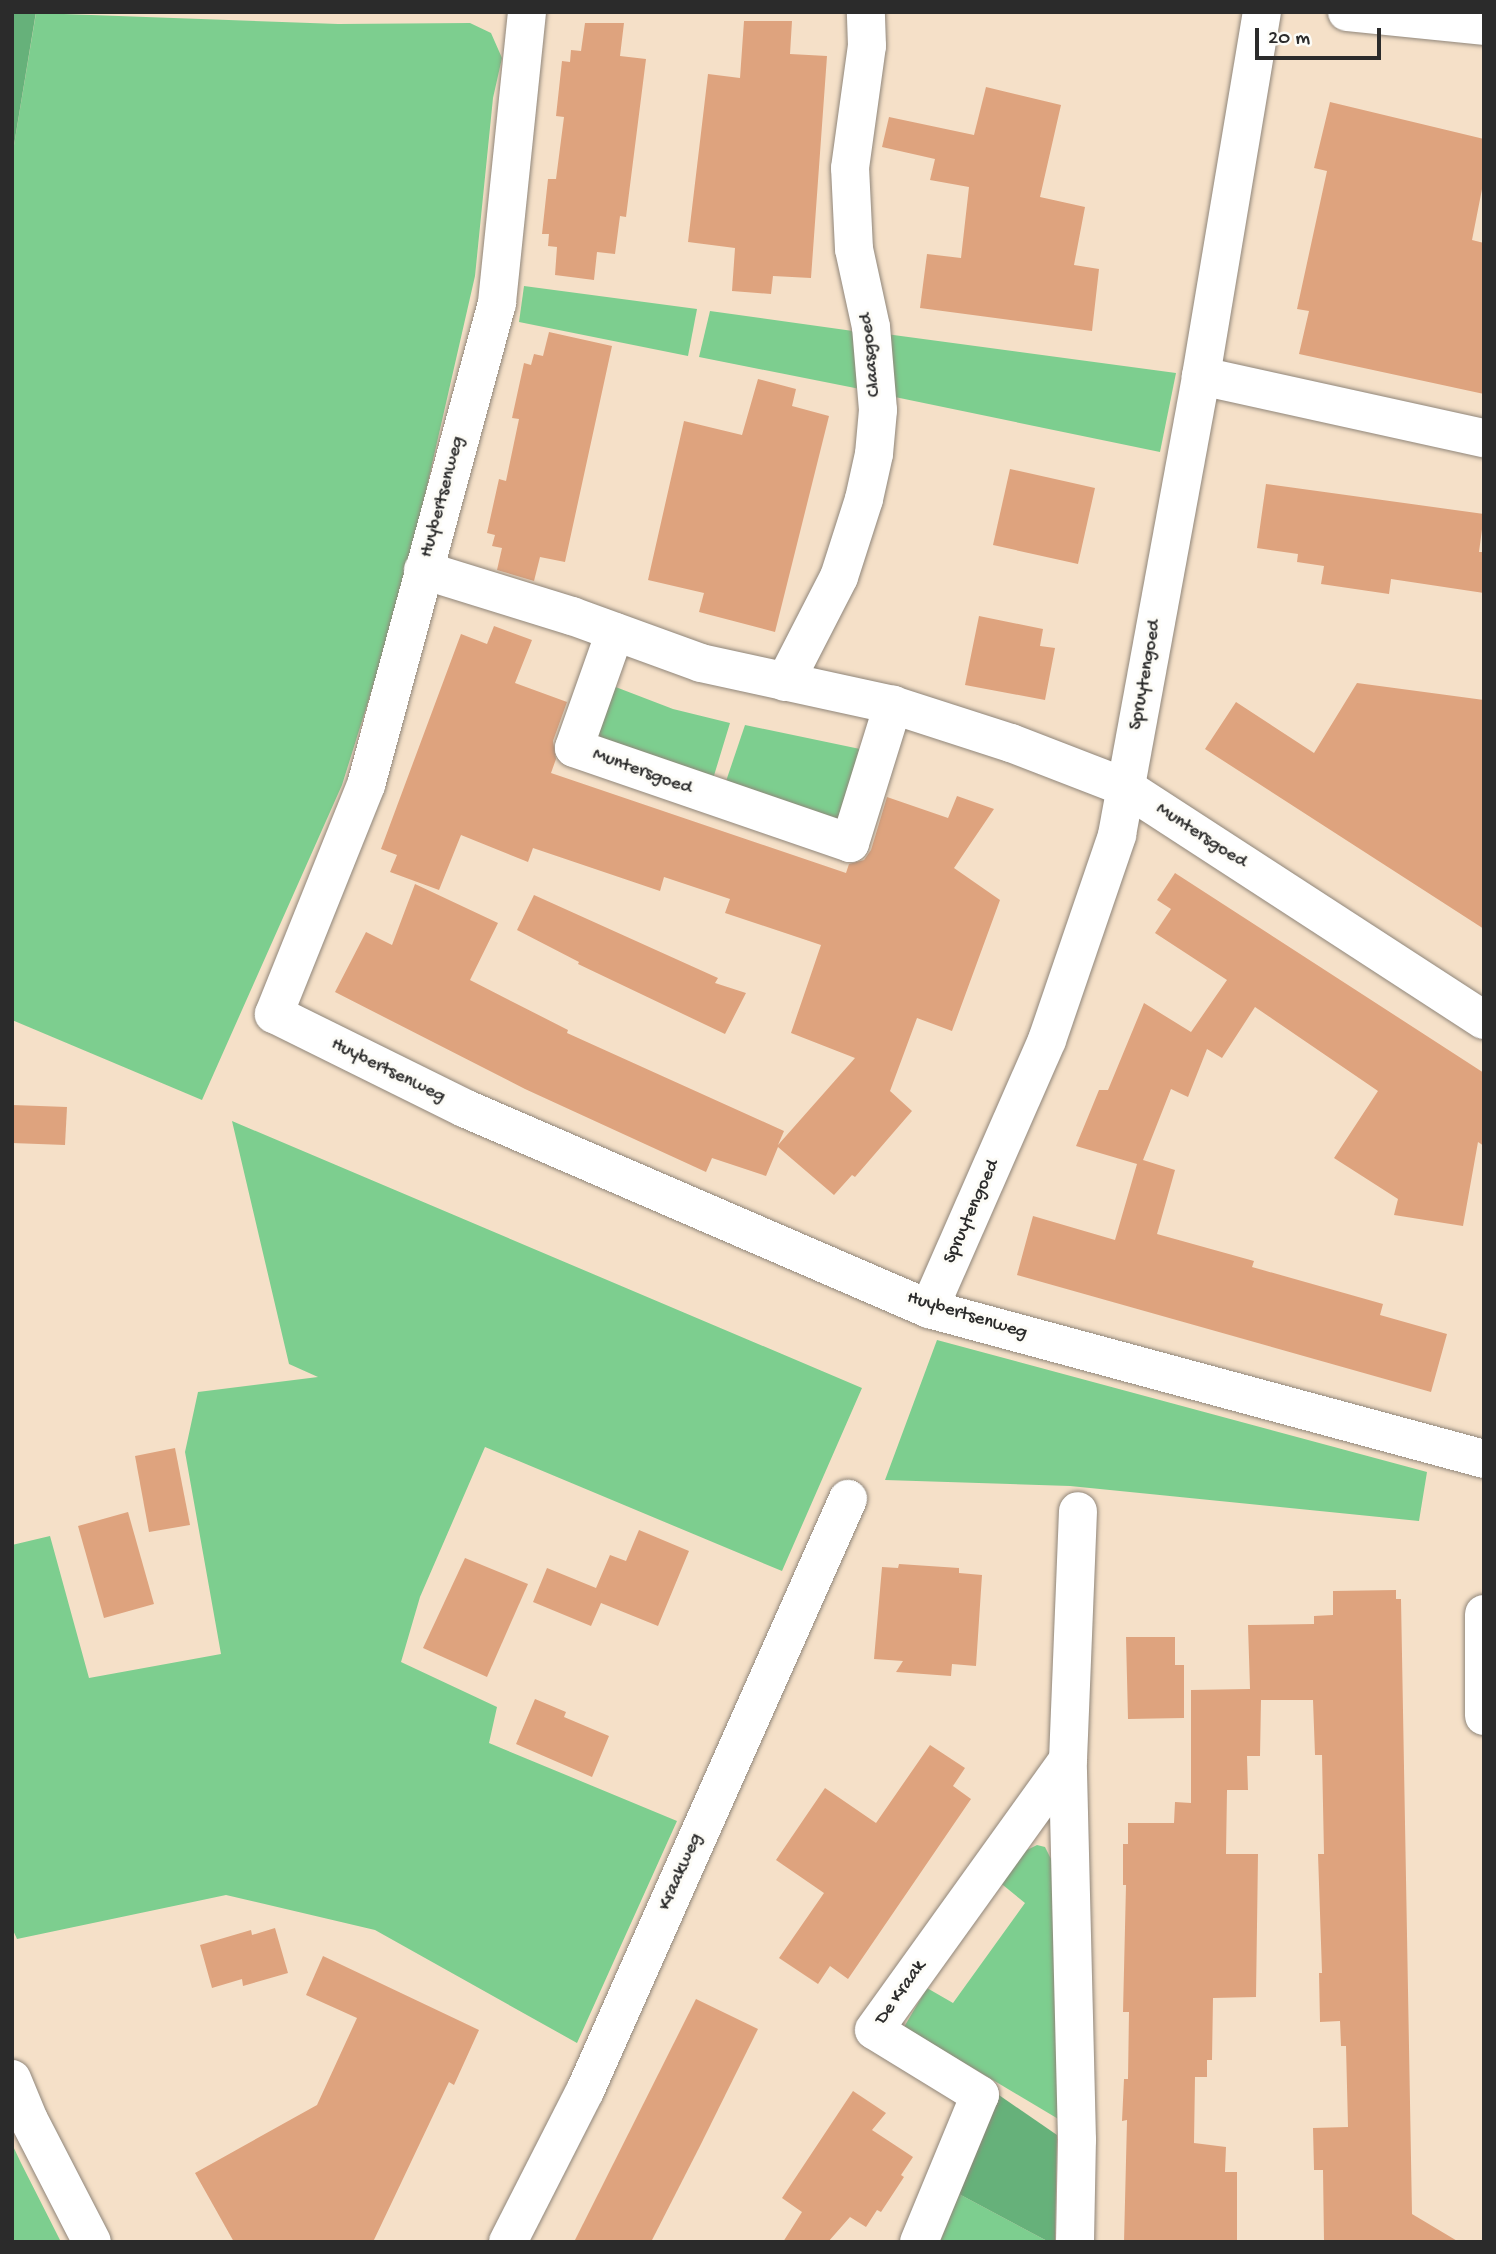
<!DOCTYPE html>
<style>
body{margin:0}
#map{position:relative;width:1496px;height:2254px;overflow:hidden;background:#f5e0c8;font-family:"Gochi Hand",sans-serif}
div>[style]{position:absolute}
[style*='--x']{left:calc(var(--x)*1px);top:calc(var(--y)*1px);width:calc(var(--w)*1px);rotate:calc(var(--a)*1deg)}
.green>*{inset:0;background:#7dce8f}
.forest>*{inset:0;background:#66b17a}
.building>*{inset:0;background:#dea37e}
.roads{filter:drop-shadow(0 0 2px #90867a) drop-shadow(0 0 2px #90867a)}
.minor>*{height:38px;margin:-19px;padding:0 19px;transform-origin:19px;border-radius:19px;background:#fff}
.major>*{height:38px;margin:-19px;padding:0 19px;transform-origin:19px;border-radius:19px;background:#fff}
span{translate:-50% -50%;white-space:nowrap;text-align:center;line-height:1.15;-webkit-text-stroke:6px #fdfcf7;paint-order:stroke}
.street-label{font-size:19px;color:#2b2b2b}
.frame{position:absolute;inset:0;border:14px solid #2b2b2b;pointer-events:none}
.scale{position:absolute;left:1255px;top:28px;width:126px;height:32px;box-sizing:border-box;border:4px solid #2b2b2b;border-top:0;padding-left:9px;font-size:21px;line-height:24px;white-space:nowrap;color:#2b2b2b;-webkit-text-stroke:5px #fdfcf7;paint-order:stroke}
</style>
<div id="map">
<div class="green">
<i style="clip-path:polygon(36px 13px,338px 24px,470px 23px,491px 33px,502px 58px,493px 98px,475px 276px,404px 587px,342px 785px,202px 1100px,12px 1020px,12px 157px)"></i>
<i style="clip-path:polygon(524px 286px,697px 309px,688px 356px,519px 322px)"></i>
<i style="clip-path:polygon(710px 311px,853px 331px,860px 389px,699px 357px)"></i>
<i style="clip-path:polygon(886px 334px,1176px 373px,1160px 452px,890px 396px)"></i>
<i style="clip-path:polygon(613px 686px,673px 709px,730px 723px,709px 792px,589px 751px)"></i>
<i style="clip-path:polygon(745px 725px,860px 749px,835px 833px,721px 796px)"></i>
<i style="clip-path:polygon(232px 1121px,862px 1388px,782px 1571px,485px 1447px,420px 1597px,401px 1662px,497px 1707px,489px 1743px,677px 1821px,577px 2043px,375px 1930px,226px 1895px,17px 1939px,12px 1928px,12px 1545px,50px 1536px,89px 1678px,221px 1654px,185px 1452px,198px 1392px,318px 1377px,289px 1364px)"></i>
<i style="clip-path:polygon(937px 1340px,1427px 1472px,1419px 1521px,1070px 1486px,885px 1480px)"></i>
<i style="clip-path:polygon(1037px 1845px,1045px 1847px,1054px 1865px,1060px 2120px,904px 2027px,927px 1988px,953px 2003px,1025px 1903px,998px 1881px,1021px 1853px)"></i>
<i style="clip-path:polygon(12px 2144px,21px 2163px,61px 2242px,12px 2242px)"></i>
<i style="clip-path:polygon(959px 2194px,1049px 2242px,940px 2242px)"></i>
</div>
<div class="forest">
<i style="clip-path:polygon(12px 12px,36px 12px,12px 157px)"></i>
<i style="clip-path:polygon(996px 2093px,1057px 2135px,1055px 2242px,1049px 2242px,959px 2194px)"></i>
</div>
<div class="building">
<i style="clip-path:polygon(744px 21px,792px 21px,790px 54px,827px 56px,811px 278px,773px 276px,771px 294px,732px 291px,735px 248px,688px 242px,708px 74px,740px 78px)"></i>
<i style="clip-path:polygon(585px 23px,624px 23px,620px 56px,646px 59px,626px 217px,620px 216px,615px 254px,597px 252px,594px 280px,555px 275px,557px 247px,548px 246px,549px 234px,542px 234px,548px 179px,556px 179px,564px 117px,556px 116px,562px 61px,570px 62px,571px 50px,581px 51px)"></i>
<i style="clip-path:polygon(986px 87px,1061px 105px,1040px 197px,1085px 207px,1074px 265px,1099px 269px,1092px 331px,920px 308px,927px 254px,961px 258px,969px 187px,930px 180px,935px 159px,882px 147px,889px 117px,974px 135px)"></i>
<i style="clip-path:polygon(1330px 102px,1484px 139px,1484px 179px,1472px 240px,1484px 243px,1484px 394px,1299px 354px,1309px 311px,1297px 309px,1327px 171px,1314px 168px)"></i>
<i style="clip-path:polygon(549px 332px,612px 346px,565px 562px,540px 557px,534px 581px,497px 570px,502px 548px,492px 546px,495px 535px,487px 533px,499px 479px,506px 481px,519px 419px,512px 418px,524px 363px,531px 365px,534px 354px,543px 356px)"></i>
<i style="clip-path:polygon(758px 379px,796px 389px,792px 406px,829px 416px,775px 632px,699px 612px,704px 593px,648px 580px,684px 421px,742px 435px)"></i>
<i style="clip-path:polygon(1010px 469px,1095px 488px,1078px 564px,993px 545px)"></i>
<i style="clip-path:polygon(1266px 484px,1484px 514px,1479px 552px,1484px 552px,1484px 593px,1391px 579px,1389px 594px,1321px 584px,1324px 566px,1297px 562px,1298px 554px,1257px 548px)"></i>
<i style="clip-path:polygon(979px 616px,1043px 629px,1040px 646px,1055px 648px,1045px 700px,965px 685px)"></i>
<i style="clip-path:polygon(494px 626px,532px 640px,515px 683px,567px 702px,553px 741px,556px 759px,551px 773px,846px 873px,849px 864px,864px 860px,871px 850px,887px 797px,948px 818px,957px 796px,994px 809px,954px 868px,1000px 900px,952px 1031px,917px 1018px,890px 1091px,912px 1111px,855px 1177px,852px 1175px,834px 1195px,778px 1147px,766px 1176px,712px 1158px,706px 1172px,525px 1089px,335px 992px,366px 932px,392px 945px,415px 884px,498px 923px,470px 980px,568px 1030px,567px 1033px,784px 1131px,778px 1145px,855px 1058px,791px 1033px,821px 945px,725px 913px,730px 899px,664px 877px,660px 891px,533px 848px,528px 862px,461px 835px,439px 890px,390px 872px,397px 855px,381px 849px,461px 634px,487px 644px)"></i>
<i style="clip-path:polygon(1357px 683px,1484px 700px,1484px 929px,1205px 749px,1236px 702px,1314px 753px)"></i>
<i style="clip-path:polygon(1175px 873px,1484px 1073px,1484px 1146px,1478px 1142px,1463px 1226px,1394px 1215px,1398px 1199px,1334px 1158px,1378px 1091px,1255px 1007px,1222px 1058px,1207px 1049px,1188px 1097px,1171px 1089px,1143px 1160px,1175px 1170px,1157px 1234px,1254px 1261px,1252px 1267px,1383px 1304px,1380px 1315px,1447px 1334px,1431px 1392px,1017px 1275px,1033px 1216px,1115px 1240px,1137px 1164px,1076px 1146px,1099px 1090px,1108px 1090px,1144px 1003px,1191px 1032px,1227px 980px,1155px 933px,1171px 909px,1157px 900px)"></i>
<i style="clip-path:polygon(534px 895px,718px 978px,715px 983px,746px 993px,725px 1034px,578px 964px,579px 962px,517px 930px)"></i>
<i style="clip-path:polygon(12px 1105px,67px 1107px,65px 1145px,12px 1143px)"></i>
<i style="clip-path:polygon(175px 1448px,190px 1525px,149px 1532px,135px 1456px)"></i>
<i style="clip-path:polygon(128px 1512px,154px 1604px,104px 1618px,78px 1526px)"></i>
<i style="clip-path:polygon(639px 1530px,689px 1551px,658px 1626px,601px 1603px,591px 1626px,533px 1602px,547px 1568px,596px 1588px,610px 1555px,626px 1561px)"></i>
<i style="clip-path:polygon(465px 1558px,528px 1584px,487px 1677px,423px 1648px)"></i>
<i style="clip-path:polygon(899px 1564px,959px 1568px,959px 1573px,982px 1575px,976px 1666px,952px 1664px,951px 1676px,896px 1672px,903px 1661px,874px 1659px,882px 1567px,898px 1568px)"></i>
<i style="clip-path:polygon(1396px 1590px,1396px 1599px,1401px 1599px,1412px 2214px,1459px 2242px,1324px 2242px,1323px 2170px,1314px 2170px,1313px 2128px,1348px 2127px,1346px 2046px,1341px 2046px,1340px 2021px,1320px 2022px,1319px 1973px,1322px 1973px,1318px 1854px,1324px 1854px,1322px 1755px,1315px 1755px,1313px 1700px,1261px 1700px,1260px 1756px,1247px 1756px,1248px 1790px,1227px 1790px,1226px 1854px,1258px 1854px,1256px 1997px,1213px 1998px,1212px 2060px,1207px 2060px,1207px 2077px,1195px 2077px,1194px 2143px,1226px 2147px,1225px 2172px,1237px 2172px,1237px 2242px,1124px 2242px,1127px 2120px,1122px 2121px,1124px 2079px,1128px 2079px,1129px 2012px,1123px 2012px,1126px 1885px,1123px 1885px,1123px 1844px,1128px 1844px,1128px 1823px,1174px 1823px,1175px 1802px,1191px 1803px,1191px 1690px,1250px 1689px,1248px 1625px,1314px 1624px,1314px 1616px,1333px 1615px,1333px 1591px)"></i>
<i style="clip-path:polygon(1126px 1637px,1175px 1637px,1175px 1665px,1184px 1665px,1184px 1718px,1128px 1719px)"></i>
<i style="clip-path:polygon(535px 1699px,566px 1712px,564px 1717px,609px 1736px,592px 1777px,516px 1744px)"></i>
<i style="clip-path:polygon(930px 1745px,965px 1768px,953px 1786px,971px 1799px,848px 1979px,830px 1966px,818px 1984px,779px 1958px,824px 1893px,776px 1860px,825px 1788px,876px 1823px)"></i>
<i style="clip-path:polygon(275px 1928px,288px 1973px,243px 1986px,242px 1979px,212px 1988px,200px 1945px,251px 1930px,252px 1935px)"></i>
<i style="clip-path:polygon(323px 1956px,479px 2030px,454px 2085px,449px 2082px,373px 2242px,234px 2242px,195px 2173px,317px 2105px,357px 2018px,306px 1995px)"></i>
<i style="clip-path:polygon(696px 1999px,758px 2029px,700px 2146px,651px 2242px,574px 2242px)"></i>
<i style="clip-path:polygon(853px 2091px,886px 2113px,872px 2130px,913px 2157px,901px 2175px,904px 2177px,881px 2212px,877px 2210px,866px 2227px,850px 2217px,828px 2242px,783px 2242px,802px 2212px,782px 2198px)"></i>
</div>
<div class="roads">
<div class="minor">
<i style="--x:527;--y:12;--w:293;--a:95.9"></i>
<i style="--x:497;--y:303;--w:499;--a:105.2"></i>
<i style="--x:366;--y:785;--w:247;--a:111.9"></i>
<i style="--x:274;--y:1014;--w:212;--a:26.3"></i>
<i style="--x:464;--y:1108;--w:507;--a:23.38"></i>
<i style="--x:929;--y:1309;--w:575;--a:15.12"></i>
<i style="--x:1347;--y:12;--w:138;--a:5.8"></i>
<i style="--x:1201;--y:376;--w:290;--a:12.4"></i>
<i style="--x:423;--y:570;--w:156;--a:17.2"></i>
<i style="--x:572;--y:616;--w:137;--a:20"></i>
<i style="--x:701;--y:663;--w:197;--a:12.3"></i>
<i style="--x:893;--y:705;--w:124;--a:17.9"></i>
<i style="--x:1011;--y:743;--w:122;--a:21.1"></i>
<i style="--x:1125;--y:787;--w:428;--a:33"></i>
<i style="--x:615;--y:632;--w:123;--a:109.5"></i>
<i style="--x:574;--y:748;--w:292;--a:19"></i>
<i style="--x:850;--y:843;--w:145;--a:-72.7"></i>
<i style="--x:785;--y:682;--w:118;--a:-62.8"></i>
<i style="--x:839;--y:577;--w:82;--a:-72.2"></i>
<i style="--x:864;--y:499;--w:46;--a:-77.5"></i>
<i style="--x:874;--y:454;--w:44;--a:-84.8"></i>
<i style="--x:878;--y:410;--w:83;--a:-94.8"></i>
<i style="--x:871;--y:327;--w:80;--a:-102.3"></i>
<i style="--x:854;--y:249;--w:81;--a:-92.8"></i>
<i style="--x:850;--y:168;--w:123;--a:-82.1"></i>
<i style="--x:867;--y:46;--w:34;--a:-92"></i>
<i style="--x:929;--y:1309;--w:294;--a:-66.3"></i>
<i style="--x:1047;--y:1040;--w:217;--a:-71.1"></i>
<i style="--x:1117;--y:835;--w:467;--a:-79.6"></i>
<i style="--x:1201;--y:376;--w:369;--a:-80.5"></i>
<i style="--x:1484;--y:1614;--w:102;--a:90"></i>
<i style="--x:508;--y:2242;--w:169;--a:-63"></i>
<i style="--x:585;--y:2091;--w:648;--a:-66.05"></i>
<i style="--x:919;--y:2242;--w:159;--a:-67.5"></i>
<i style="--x:980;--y:2095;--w:124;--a:-148.5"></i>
<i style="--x:874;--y:2030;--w:332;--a:-54.3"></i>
<i style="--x:1075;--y:2242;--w:102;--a:-88.9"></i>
<i style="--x:1077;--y:2140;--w:380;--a:-91.4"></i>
<i style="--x:1068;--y:1760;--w:249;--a:-87.7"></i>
</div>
<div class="major">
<i style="--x:12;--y:2079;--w:44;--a:67.5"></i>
<i style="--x:29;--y:2120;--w:137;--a:62.7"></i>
</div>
</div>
<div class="street-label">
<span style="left:871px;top:355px;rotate:-96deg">Claasgoed</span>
<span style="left:443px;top:497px;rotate:-75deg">Huybertsenweg</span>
<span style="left:1146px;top:675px;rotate:-80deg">Spruytengoed</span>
<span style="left:642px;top:772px;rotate:20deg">Muntersgoed</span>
<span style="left:1201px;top:836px;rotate:33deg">Muntersgoed</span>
<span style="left:388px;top:1071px;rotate:26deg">Huybertsenweg</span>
<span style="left:972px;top:1212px;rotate:-66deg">Spruytengoed</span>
<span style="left:967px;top:1316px;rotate:17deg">Huybertsenweg</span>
<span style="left:681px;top:1872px;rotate:-66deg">Kraakweg</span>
<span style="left:901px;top:1993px;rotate:-55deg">De Kraak</span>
</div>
<div class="frame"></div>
<div class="scale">20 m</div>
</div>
